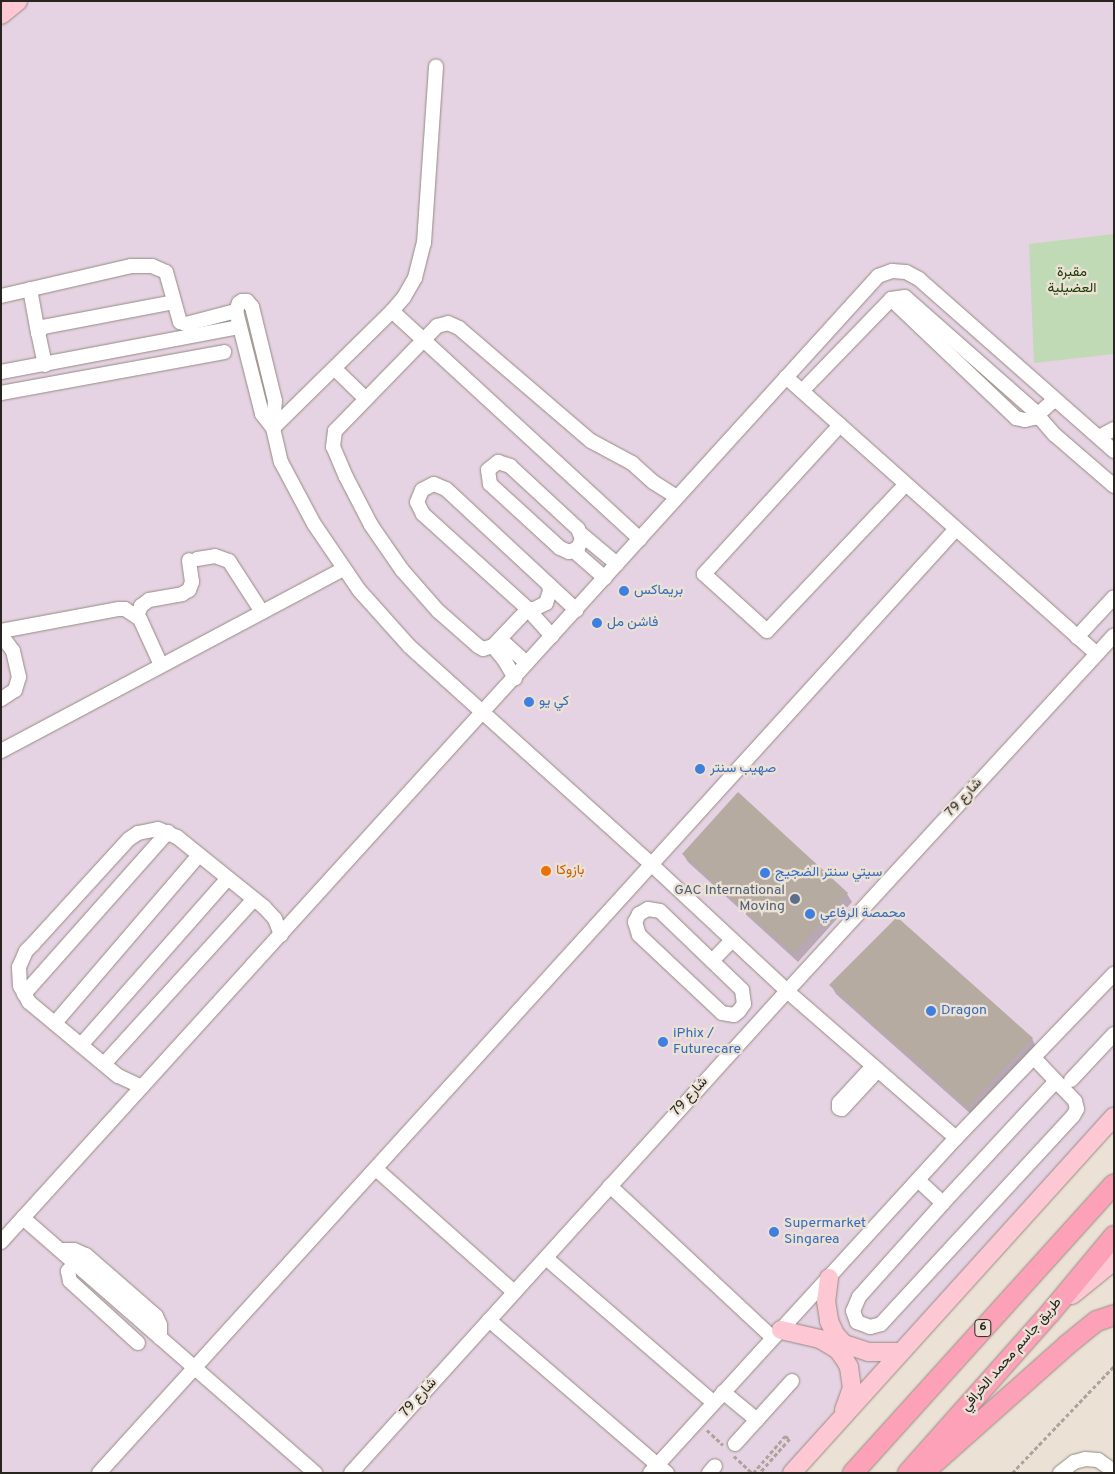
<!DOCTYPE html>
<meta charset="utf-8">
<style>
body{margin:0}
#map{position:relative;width:1115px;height:1474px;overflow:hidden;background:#ebe1d5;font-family:Overpass,Vazirmatn,sans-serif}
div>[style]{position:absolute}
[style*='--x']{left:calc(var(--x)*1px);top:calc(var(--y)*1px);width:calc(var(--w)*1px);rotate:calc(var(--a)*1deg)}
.commercial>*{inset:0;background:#e5d2e2}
.green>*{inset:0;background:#c1dab6}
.shadow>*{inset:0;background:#0003}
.building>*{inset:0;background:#b5aba0}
.path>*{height:2.5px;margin-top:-1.25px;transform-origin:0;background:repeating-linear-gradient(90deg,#aca49a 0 4px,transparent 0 6.5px)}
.roads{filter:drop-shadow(0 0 1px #958b81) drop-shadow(0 0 1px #958b81)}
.minor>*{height:14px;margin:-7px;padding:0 7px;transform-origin:7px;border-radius:7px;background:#fff}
.major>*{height:18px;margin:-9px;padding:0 9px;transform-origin:9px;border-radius:9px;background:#fec7d4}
.highway>*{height:20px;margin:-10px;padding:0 10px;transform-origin:10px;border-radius:10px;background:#fda1b8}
.dots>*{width:14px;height:14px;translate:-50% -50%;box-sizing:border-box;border:2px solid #ebe1d5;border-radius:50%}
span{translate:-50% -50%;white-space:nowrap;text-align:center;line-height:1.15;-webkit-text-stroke:4.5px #ebe1d5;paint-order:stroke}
.shield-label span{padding:1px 4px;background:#ebe1d5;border:1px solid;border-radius:4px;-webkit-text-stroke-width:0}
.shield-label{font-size:12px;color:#282420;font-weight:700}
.park-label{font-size:14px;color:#173b00}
.shop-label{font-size:14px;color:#366cbe}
.left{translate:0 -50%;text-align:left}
.street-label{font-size:14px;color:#282420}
.food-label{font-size:14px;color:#c56008}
.service-label{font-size:14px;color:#4e5e75}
.right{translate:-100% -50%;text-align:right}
.frame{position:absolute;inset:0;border:2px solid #282420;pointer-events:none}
</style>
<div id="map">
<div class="commercial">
<i style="clip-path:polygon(18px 1px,1114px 1px,1114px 1117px,792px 1473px,1px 1473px,1px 15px)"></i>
</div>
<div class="green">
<i style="clip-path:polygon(1114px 234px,1114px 354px,1034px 363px,1029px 244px)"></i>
</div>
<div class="shadow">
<i style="clip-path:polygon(738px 794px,847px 894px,852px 902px,798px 962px,688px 862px,683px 854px)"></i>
<i style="clip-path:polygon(831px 985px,1032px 1038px,1036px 1047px,972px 1115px,836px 994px)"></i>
</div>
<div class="building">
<i style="clip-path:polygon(738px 792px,848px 893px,793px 954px,682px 854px)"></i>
<i style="clip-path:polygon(897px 917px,1033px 1038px,967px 1107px,829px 985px)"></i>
</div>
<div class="path">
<i style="--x:707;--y:1430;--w:22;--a:43"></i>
<i style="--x:734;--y:1456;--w:25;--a:43"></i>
<i style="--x:753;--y:1473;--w:49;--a:-49.1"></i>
<i style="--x:785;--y:1436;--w:6;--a:31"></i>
<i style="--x:790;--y:1439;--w:45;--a:131.4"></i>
<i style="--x:1012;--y:1473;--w:148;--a:-46.4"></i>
</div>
<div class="roads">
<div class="minor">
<i style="--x:30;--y:289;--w:45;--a:79.7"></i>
<i style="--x:1;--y:296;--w:133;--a:-13"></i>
<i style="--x:131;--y:266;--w:21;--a:0"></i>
<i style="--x:152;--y:266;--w:15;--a:23"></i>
<i style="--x:166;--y:272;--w:52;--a:74.4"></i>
<i style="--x:180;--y:322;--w:6;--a:18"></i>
<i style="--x:186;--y:324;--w:52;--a:-14.6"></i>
<i style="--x:891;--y:299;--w:173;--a:43.6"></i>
<i style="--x:1016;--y:418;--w:9;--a:13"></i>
<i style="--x:1025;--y:420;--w:9;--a:-13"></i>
<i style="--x:1034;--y:418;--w:28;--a:-42"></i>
<i style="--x:392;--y:311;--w:337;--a:42.6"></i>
<i style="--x:45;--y:365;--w:33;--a:-102"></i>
<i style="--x:38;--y:333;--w:8;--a:-50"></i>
<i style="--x:43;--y:327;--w:133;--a:-10.8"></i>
<i style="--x:335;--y:369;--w:43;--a:44.1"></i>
<i style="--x:1;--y:372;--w:243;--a:-10.7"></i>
<i style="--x:786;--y:377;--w:416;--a:41.7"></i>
<i style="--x:802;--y:391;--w:128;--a:-45.9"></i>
<i style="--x:891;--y:299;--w:14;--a:-8"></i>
<i style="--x:905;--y:297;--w:171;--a:41.4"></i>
<i style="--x:1033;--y:410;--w:33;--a:49"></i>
<i style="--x:1055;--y:435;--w:78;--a:40.8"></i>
<i style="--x:1;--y:393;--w:227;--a:-10.4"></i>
<i style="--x:840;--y:425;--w:202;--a:132.4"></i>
<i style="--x:704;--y:574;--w:85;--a:42.1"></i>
<i style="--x:767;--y:631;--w:202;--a:-46.6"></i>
<i style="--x:273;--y:428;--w:27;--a:-86"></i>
<i style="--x:275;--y:401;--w:97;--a:-103.7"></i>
<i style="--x:252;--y:307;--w:8;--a:-130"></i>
<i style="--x:247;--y:301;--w:5;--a:180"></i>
<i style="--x:242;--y:301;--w:4;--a:146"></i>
<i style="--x:239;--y:303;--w:9;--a:111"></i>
<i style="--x:236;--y:311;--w:106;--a:75.8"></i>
<i style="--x:262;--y:414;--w:18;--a:52"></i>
<i style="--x:273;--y:428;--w:35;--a:77"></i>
<i style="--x:281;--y:462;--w:70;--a:62"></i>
<i style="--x:314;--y:524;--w:80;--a:55.7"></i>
<i style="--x:359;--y:590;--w:75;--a:48.2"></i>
<i style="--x:409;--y:646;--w:327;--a:42"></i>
<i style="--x:652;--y:865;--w:185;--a:43"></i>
<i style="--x:787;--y:991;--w:224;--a:41"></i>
<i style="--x:273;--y:428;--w:167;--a:-44.5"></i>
<i style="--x:392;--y:311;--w:18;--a:-49"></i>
<i style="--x:404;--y:297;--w:22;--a:-60"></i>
<i style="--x:415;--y:278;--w:36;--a:-76"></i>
<i style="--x:424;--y:243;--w:177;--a:-86.1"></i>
<i style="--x:1099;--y:437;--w:17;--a:-28"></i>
<i style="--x:498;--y:462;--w:13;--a:18"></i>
<i style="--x:510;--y:466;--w:93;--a:42.8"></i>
<i style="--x:578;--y:529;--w:11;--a:68"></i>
<i style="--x:582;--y:539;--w:10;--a:114"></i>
<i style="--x:578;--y:548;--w:10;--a:156"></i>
<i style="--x:569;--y:552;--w:10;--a:-156"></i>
<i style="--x:560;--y:548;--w:95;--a:-137.6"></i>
<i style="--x:490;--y:484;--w:14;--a:-98"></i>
<i style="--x:488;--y:470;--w:13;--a:-39"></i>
<i style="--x:581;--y:534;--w:47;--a:39.8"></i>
<i style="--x:574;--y:551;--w:41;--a:41.1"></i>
<i style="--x:197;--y:559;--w:18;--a:-9"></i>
<i style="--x:215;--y:556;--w:15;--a:20"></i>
<i style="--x:229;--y:561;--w:61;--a:57.1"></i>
<i style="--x:549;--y:585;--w:6;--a:81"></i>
<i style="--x:550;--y:591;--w:13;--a:108"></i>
<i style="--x:546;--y:603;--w:13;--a:153"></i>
<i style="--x:534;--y:609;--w:6;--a:180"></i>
<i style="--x:528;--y:609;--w:51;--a:133.4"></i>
<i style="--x:493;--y:646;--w:10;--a:163"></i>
<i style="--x:483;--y:649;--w:6;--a:-149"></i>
<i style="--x:478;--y:646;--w:53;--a:-138.8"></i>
<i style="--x:438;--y:611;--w:55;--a:-131.3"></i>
<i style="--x:402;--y:570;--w:55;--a:-124.6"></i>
<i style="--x:371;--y:525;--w:54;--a:-117.5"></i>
<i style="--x:346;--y:477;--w:33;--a:-113"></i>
<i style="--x:333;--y:447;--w:16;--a:-83"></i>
<i style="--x:335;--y:431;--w:146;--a:-45.8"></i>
<i style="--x:437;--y:326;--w:11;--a:-15"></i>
<i style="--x:448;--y:323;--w:12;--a:24"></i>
<i style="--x:459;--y:328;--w:174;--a:40.6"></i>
<i style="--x:591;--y:441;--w:47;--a:28.2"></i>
<i style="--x:632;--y:463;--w:28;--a:42"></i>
<i style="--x:653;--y:482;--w:28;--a:32"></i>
<i style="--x:137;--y:616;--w:11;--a:-68"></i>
<i style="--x:141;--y:606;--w:10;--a:-37"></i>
<i style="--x:149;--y:600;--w:34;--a:-10"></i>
<i style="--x:182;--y:594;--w:8;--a:-30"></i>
<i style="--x:189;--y:590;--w:9;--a:-69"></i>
<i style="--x:192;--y:582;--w:22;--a:-98"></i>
<i style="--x:1;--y:631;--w:120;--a:-10.6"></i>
<i style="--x:119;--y:609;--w:6;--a:0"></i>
<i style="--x:125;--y:609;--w:18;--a:34"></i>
<i style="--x:140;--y:619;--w:51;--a:65.5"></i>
<i style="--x:1;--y:635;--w:20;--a:53"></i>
<i style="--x:13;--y:651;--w:27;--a:77"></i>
<i style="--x:19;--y:677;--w:14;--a:107"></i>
<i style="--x:15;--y:690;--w:17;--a:147"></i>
<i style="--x:552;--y:636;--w:36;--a:-132"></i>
<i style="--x:528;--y:609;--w:142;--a:-137.9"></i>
<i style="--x:423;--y:514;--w:13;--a:-117"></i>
<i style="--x:417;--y:502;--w:13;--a:-67"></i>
<i style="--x:422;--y:490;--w:13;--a:-27"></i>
<i style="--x:434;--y:484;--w:13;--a:23"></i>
<i style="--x:446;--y:489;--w:178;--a:42.9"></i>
<i style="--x:1077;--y:637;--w:54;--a:-47.2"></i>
<i style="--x:500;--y:639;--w:36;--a:42"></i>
<i style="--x:493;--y:646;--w:19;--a:51"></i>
<i style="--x:505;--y:661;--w:20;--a:60"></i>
<i style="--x:1;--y:751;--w:387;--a:-28"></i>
<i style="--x:648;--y:909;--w:12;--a:9"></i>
<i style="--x:660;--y:911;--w:114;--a:43.9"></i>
<i style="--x:742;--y:990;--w:14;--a:82"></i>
<i style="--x:744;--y:1004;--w:9;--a:126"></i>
<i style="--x:739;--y:1011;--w:6;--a:141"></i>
<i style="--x:734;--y:1015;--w:12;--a:-171"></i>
<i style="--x:722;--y:1013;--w:114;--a:-136.8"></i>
<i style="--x:639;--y:935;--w:14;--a:-107"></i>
<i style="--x:635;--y:922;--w:9;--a:-63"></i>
<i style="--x:639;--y:914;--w:10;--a:-29"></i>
<i style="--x:712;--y:961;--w:29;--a:-46"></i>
<i style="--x:24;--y:994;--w:217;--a:-48.4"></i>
<i style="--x:55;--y:1023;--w:221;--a:-49.4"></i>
<i style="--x:81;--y:1045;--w:222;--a:-48.6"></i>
<i style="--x:104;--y:1064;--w:223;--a:-47.7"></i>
<i style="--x:873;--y:1066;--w:50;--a:132.6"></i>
<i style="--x:839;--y:1103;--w:5;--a:90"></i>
<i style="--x:839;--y:1108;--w:3;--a:18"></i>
<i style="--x:842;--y:1109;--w:53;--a:-47.3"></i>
<i style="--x:1071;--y:1080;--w:63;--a:-46.9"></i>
<i style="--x:142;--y:1087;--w:26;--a:-155"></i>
<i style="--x:118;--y:1076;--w:116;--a:-140.3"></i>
<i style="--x:29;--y:1002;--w:18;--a:-119"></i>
<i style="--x:20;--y:986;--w:19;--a:-93"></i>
<i style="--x:19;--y:967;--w:17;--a:-66"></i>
<i style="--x:26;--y:951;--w:10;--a:-45"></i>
<i style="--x:33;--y:944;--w:142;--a:-47.6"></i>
<i style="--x:129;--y:839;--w:11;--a:-34"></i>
<i style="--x:138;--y:833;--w:20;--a:-11"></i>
<i style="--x:158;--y:829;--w:21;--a:23"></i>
<i style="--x:177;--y:837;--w:112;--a:38.8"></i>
<i style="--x:264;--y:907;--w:16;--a:47"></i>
<i style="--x:275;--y:919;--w:17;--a:69"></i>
<i style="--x:376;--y:1169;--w:185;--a:41.7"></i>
<i style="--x:918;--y:1180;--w:34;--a:43"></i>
<i style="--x:943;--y:1203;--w:126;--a:131.8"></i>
<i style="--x:859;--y:1297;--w:15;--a:113"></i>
<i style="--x:853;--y:1311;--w:12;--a:70"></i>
<i style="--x:857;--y:1322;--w:14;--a:21"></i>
<i style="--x:870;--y:1327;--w:11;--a:-15"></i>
<i style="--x:881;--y:1324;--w:283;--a:-47.3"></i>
<i style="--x:1073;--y:1116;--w:8;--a:-60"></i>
<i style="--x:1077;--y:1109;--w:8;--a:-104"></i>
<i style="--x:1075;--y:1101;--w:59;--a:-133.6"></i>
<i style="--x:610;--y:1186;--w:221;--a:43"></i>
<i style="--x:943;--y:1203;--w:166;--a:-47.2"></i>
<i style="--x:23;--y:1218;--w:388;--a:41.1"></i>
<i style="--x:1;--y:1242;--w:1305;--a:-47.76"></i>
<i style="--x:878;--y:276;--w:15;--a:-20"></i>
<i style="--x:892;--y:271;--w:14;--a:4"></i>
<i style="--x:906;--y:272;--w:15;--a:28"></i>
<i style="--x:919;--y:279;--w:260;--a:41.4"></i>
<i style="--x:61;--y:1250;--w:13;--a:0"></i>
<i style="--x:74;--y:1250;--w:13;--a:23"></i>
<i style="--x:86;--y:1255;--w:93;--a:41.1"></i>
<i style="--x:156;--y:1316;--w:10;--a:66"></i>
<i style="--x:160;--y:1325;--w:13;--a:90"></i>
<i style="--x:546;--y:1258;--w:221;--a:40.8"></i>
<i style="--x:75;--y:1263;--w:11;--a:131"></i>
<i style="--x:68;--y:1271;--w:10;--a:79"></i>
<i style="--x:70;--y:1281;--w:92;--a:42.4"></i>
<i style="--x:489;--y:1320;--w:235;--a:40.7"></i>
<i style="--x:723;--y:1392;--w:44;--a:39.5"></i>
<i style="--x:735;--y:1444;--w:85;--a:-47.9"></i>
<i style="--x:99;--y:1473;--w:1275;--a:-47.77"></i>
<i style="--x:351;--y:1473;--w:650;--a:-47.87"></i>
<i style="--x:787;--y:991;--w:483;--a:-47.4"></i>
<i style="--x:650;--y:1473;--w:454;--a:-47.6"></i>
<i style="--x:956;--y:1138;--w:228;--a:-46.1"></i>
<i style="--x:709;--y:1473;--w:9;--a:-49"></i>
<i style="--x:1060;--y:1473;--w:18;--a:-38"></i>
<i style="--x:1074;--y:1462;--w:11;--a:-15"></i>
<i style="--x:1085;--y:1459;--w:13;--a:4"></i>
<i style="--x:1098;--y:1460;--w:19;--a:35"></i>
</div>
<div class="major">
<i style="--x:1;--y:15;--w:22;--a:-39"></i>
<i style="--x:829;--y:1278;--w:23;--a:97"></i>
<i style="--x:826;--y:1301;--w:20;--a:81"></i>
<i style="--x:829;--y:1321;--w:14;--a:65"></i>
<i style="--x:835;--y:1334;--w:13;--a:48"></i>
<i style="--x:844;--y:1344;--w:25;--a:18"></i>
<i style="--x:868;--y:1352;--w:32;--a:0"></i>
<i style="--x:1072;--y:1295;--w:54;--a:-39"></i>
<i style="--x:781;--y:1330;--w:40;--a:13"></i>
<i style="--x:820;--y:1339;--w:21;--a:31"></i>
<i style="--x:838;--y:1350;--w:10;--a:53"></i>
<i style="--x:844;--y:1358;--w:10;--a:61"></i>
<i style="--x:849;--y:1367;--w:21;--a:82"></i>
<i style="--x:852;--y:1388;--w:23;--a:110"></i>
<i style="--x:792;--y:1473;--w:480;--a:-47.9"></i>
</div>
<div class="highway">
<i style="--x:853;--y:1473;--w:389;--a:-47.9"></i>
<i style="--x:908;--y:1473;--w:214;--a:-48.4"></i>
<i style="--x:1050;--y:1313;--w:100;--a:-50.3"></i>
<i style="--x:923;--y:1473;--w:193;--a:-41.6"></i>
<i style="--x:1067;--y:1345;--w:38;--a:-39"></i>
<i style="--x:1097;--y:1321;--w:18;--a:-19"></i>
</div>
</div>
<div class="dots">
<i style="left:624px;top:591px;background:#3f7fe0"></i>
<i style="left:597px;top:623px;background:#3f7fe0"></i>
<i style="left:529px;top:702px;background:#3f7fe0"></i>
<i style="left:700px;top:769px;background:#3f7fe0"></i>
<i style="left:546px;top:871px;background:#e8710a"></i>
<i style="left:765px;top:873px;background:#3f7fe0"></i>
<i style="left:795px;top:899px;background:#5c6f8a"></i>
<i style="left:810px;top:914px;background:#3f7fe0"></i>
<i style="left:931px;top:1011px;background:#3f7fe0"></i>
<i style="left:663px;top:1042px;background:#3f7fe0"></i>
<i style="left:774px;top:1232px;background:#3f7fe0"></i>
</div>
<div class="shield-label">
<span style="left:983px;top:1328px">6</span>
</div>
<div class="park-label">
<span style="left:1072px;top:281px">مقبرة<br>العضيلية</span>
</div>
<div class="shop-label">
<span class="left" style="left:634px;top:591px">بريماكس</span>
<span class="left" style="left:607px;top:623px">فاشن مل</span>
<span class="left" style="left:539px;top:702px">كي يو</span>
<span class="left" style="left:710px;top:769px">صهيب سنتر</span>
<span class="left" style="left:775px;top:873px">سيتي سنتر الضجيج</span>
<span class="left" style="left:820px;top:914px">محمصة الرفاعي</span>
<span class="left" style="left:941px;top:1011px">Dragon</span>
<span class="left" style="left:673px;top:1042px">iPhix /<br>Futurecare</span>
<span class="left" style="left:784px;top:1232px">Supermarket<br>Singarea</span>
</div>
<div class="street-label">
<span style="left:964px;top:798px;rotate:-47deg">شارع 79</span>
<span style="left:690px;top:1097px;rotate:-48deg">شارع 79</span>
<span style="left:1012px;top:1355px;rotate:-49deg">طريق جاسم محمد الخرافي</span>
<span style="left:419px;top:1398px;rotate:-48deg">شارع 79</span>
</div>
<div class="food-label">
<span class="left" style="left:556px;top:871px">بازوكا</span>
</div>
<div class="service-label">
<span class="right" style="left:785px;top:899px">GAC International<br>Moving</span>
</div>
<div class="frame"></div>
</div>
